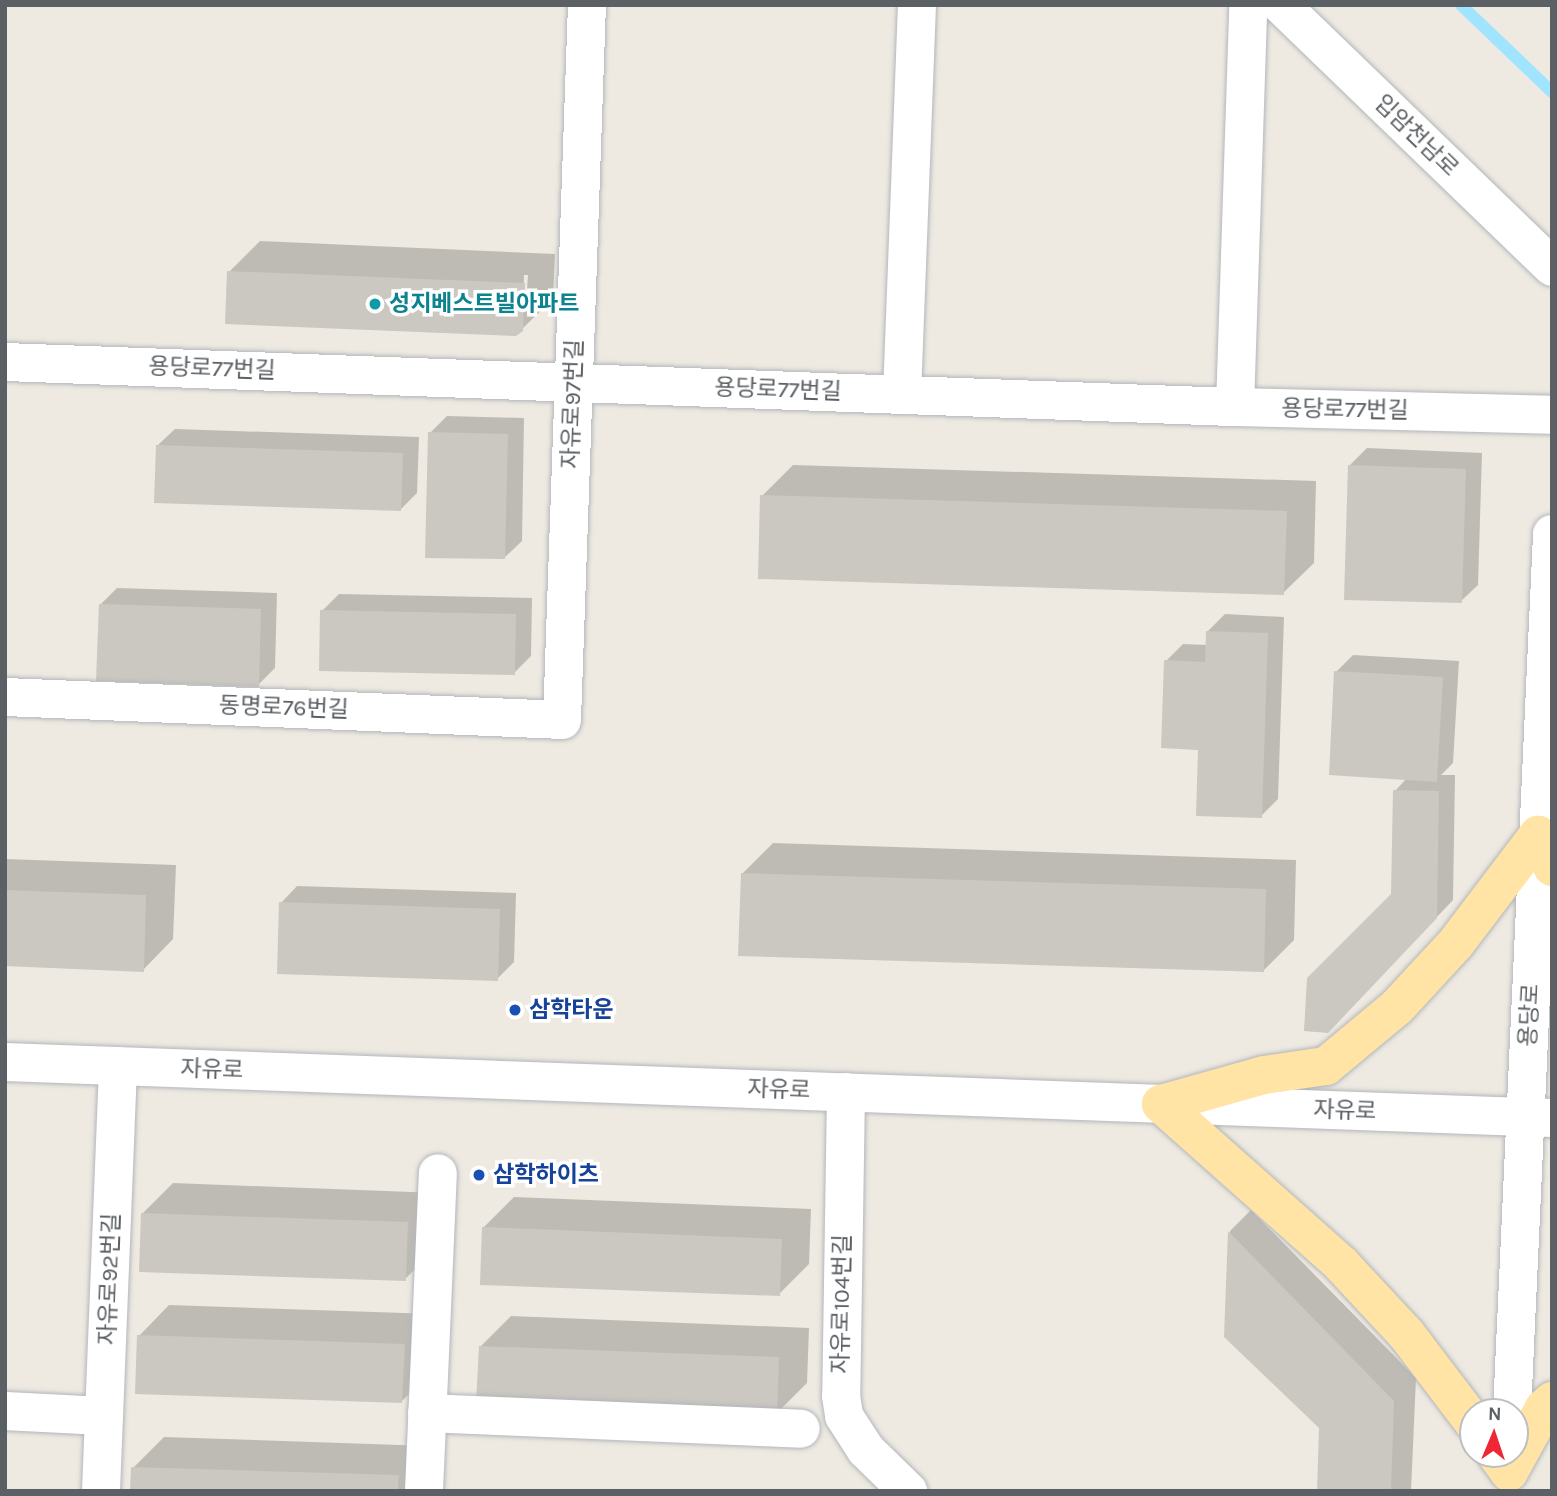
<!DOCTYPE html>
<meta charset="utf-8">
<style>
body{margin:0}
#map{position:relative;width:1557px;height:1496px;overflow:hidden;background:#eeeae2;font-family:Karla,"Noto Sans KR",sans-serif}
div>[style]{position:absolute}
[style*='--x']{left:calc(var(--x)*1px);top:calc(var(--y)*1px);width:calc(var(--w)*1px);rotate:calc(var(--a)*1deg)}
.shadow>*{inset:0;background:#0003}
.stream>*{height:12px;margin:-6px;padding:0 6px;transform-origin:6px;border-radius:6px;background:#a1e4ff}
.building>*{inset:0;background:#cbc7c1}
.roads{filter:drop-shadow(0 0 2px #b3b6ba) drop-shadow(0 0 2px #b3b6ba)}
.minor>*{height:38px;margin:-19px;padding:0 19px;transform-origin:19px;border-radius:19px;background:#fff}
.major>*{height:38px;margin:-19px;padding:0 19px;transform-origin:19px;border-radius:19px;background:#ffe4a6}
.dots>*{width:19px;height:19px;translate:-50% -50%;box-sizing:border-box;border:4px solid #fff;border-radius:50%}
span{translate:-50% -50%;white-space:nowrap;text-align:center;line-height:1.15;-webkit-text-stroke:7px #fff;paint-order:stroke}
.street-label{font-size:23px;color:#5b6064}
.culture-label{font-size:23px;color:#0d838f;font-weight:700}
.left{translate:0 -50%;text-align:left}
.transit-label{font-size:23px;color:#164399;font-weight:700}
.frame{position:absolute;inset:0;border:7px solid #5b6064;pointer-events:none}
.north{position:absolute;left:1459px;top:1398px;width:70px;height:70px;box-sizing:border-box;background:#fff;border:2px solid #bdbfc1;border-radius:50%;rotate:2deg;font-size:19px;font-weight:700;line-height:28px;text-align:center;color:#5b6064}
.north::after{content:'';display:block;margin:auto;width:24px;height:32px;background:#ef2735;clip-path:polygon(50% 0,100% 100%,50% 72%,0 100%)}
</style>
<div id="map">
<div class="shadow">
<i style="clip-path:polygon(evenodd,260px 241px,555px 254px,553px 299px,522px 329px,229px 272px,260px 241px,524px 275px,528px 275px,526px 305px,523px 305px,524px 275px)"></i>
<i style="clip-path:polygon(447px 416px,524px 418px,522px 541px,505px 557px,430px 433px)"></i>
<i style="clip-path:polygon(175px 429px,419px 437px,417px 493px,400px 510px,158px 445px)"></i>
<i style="clip-path:polygon(1367px 448px,1482px 453px,1478px 585px,1461px 601px,1350px 465px)"></i>
<i style="clip-path:polygon(793px 465px,1316px 481px,1314px 563px,1283px 593px,762px 496px)"></i>
<i style="clip-path:polygon(117px 588px,277px 593px,275px 668px,258px 685px,101px 604px)"></i>
<i style="clip-path:polygon(339px 594px,532px 598px,531px 656px,514px 673px,322px 611px)"></i>
<i style="clip-path:polygon(1225px 614px,1284px 617px,1278px 799px,1261px 816px,1200px 748px,1166px 661px,1183px 644px,1208px 645px,1208px 631px)"></i>
<i style="clip-path:polygon(1353px 655px,1459px 661px,1453px 763px,1441px 775px,1455px 775px,1453px 900px,1345px 1014px,1393px 894px,1395px 791px,1407px 778px,1336px 672px)"></i>
<i style="clip-path:polygon(773px 843px,1296px 860px,1294px 940px,1263px 971px,742px 874px)"></i>
<i style="clip-path:polygon(5px 859px,176px 865px,173px 939px,143px 970px,5px 964px)"></i>
<i style="clip-path:polygon(297px 886px,516px 893px,514px 962px,497px 979px,281px 903px)"></i>
<i style="clip-path:polygon(173px 1183px,438px 1193px,436px 1249px,405px 1279px,142px 1214px)"></i>
<i style="clip-path:polygon(514px 1197px,811px 1209px,809px 1264px,779px 1294px,483px 1228px)"></i>
<i style="clip-path:polygon(1251px 1210px,1416px 1378px,1411px 1491px,1319px 1491px,1321px 1428px,1225px 1337px,1230px 1231px)"></i>
<i style="clip-path:polygon(169px 1305px,434px 1314px,432px 1371px,402px 1401px,139px 1336px)"></i>
<i style="clip-path:polygon(511px 1316px,809px 1328px,807px 1383px,776px 1414px,481px 1346px)"></i>
<i style="clip-path:polygon(164px 1437px,429px 1446px,427px 1491px,132px 1491px,133px 1468px)"></i>
</div>
<div class="stream">
<i style="--x:1461;--y:5;--w:126;--a:43.7"></i>
</div>
<div class="building">
<i style="clip-path:polygon(227px 271px,525px 283px,523px 331px,516px 336px,225px 324px)"></i>
<i style="clip-path:polygon(428px 432px,508px 434px,505px 559px,425px 558px)"></i>
<i style="clip-path:polygon(156px 445px,403px 453px,401px 511px,154px 503px)"></i>
<i style="clip-path:polygon(1348px 465px,1466px 469px,1462px 603px,1344px 600px)"></i>
<i style="clip-path:polygon(760px 495px,1287px 511px,1284px 595px,758px 579px)"></i>
<i style="clip-path:polygon(99px 604px,261px 609px,259px 687px,96px 681px)"></i>
<i style="clip-path:polygon(320px 610px,516px 614px,515px 675px,319px 671px)"></i>
<i style="clip-path:polygon(1206px 631px,1268px 633px,1262px 818px,1196px 816px,1198px 750px,1161px 748px,1164px 660px,1205px 662px)"></i>
<i style="clip-path:polygon(1334px 671px,1443px 677px,1437px 782px,1329px 775px)"></i>
<i style="clip-path:polygon(1393px 790px,1439px 791px,1437px 918px,1328px 1033px,1304px 1031px,1307px 978px,1391px 894px)"></i>
<i style="clip-path:polygon(741px 873px,1266px 889px,1264px 972px,738px 956px)"></i>
<i style="clip-path:polygon(5px 890px,146px 895px,144px 972px,5px 966px)"></i>
<i style="clip-path:polygon(279px 902px,500px 909px,498px 981px,277px 974px)"></i>
<i style="clip-path:polygon(141px 1213px,408px 1222px,406px 1281px,139px 1272px)"></i>
<i style="clip-path:polygon(482px 1227px,782px 1239px,780px 1296px,480px 1285px)"></i>
<i style="clip-path:polygon(1228px 1231px,1394px 1401px,1391px 1491px,1317px 1491px,1319px 1428px,1224px 1337px)"></i>
<i style="clip-path:polygon(137px 1335px,405px 1344px,402px 1403px,135px 1394px)"></i>
<i style="clip-path:polygon(479px 1346px,779px 1357px,777px 1415px,476px 1404px)"></i>
<i style="clip-path:polygon(131px 1467px,399px 1475px,398px 1491px,130px 1491px)"></i>
</div>
<div class="roads">
<div class="minor">
<i style="--x:1281;--y:5;--w:377;--a:44"></i>
<i style="--x:5;--y:362;--w:1231;--a:2.1"></i>
<i style="--x:1235;--y:407;--w:317;--a:1.4"></i>
<i style="--x:902;--y:395;--w:390;--a:-87.8"></i>
<i style="--x:1235;--y:407;--w:402;--a:-88.1"></i>
<i style="--x:5;--y:697;--w:557;--a:2.36"></i>
<i style="--x:562;--y:720;--w:715;--a:-88"></i>
<i style="--x:5;--y:1062;--w:1548;--a:2.07"></i>
<i style="--x:846;--y:1092;--w:304;--a:90.9"></i>
<i style="--x:841;--y:1396;--w:20;--a:81"></i>
<i style="--x:844;--y:1416;--w:40;--a:57.1"></i>
<i style="--x:866;--y:1450;--w:59;--a:44.3"></i>
<i style="--x:5;--y:1411;--w:99;--a:2.9"></i>
<i style="--x:1512;--y:1412;--w:879;--a:-87.39"></i>
<i style="--x:427;--y:1413;--w:374;--a:2.4"></i>
<i style="--x:101;--y:1491;--w:425;--a:-87.7"></i>
<i style="--x:424;--y:1491;--w:318;--a:-87.5"></i>
</div>
<div class="major">
<i style="--x:1161;--y:1104;--w:107;--a:-15.7"></i>
<i style="--x:1264;--y:1075;--w:63;--a:-8.3"></i>
<i style="--x:1326;--y:1066;--w:92;--a:-39.7"></i>
<i style="--x:1397;--y:1007;--w:87;--a:-47.3"></i>
<i style="--x:1456;--y:943;--w:136;--a:-52.8"></i>
<i style="--x:1538;--y:835;--w:35;--a:66"></i>
<i style="--x:1161;--y:1104;--w:241;--a:41.6"></i>
<i style="--x:1341;--y:1264;--w:97;--a:47.1"></i>
<i style="--x:1407;--y:1335;--w:109;--a:52.8"></i>
<i style="--x:1496;--y:1454;--w:22;--a:54"></i>
<i style="--x:1509;--y:1472;--w:73;--a:-61.3"></i>
<i style="--x:1544;--y:1408;--w:11;--a:-41"></i>
</div>
</div>
<div class="dots">
<i style="left:375px;top:304px;background:#0f9aa8"></i>
<i style="left:515px;top:1010px;background:#1a4fb4"></i>
<i style="left:479px;top:1175px;background:#1a4fb4"></i>
</div>
<div class="street-label">
<span style="left:1416px;top:136px;rotate:44deg">입암천남로</span>
<span style="left:212px;top:369px;rotate:2deg">용당로77번길</span>
<span style="left:778px;top:390px;rotate:2deg">용당로77번길</span>
<span style="left:573px;top:404px;rotate:-88deg">자유로97번길</span>
<span style="left:1345px;top:410px;rotate:1deg">용당로77번길</span>
<span style="left:284px;top:708px;rotate:2deg">동명로76번길</span>
<span style="left:1530px;top:1015px;rotate:-87deg">용당로</span>
<span style="left:212px;top:1070px;rotate:2deg">자유로</span>
<span style="left:779px;top:1090px;rotate:2deg">자유로</span>
<span style="left:1345px;top:1111px;rotate:2deg">자유로</span>
<span style="left:110px;top:1279px;rotate:-88deg">자유로92번길</span>
<span style="left:842px;top:1304px;rotate:-89deg">자유로104번길</span>
</div>
<div class="culture-label">
<span class="left" style="left:389px;top:304px">성지베스트빌아파트</span>
</div>
<div class="transit-label">
<span class="left" style="left:529px;top:1010px">삼학타운</span>
<span class="left" style="left:493px;top:1175px">삼학하이츠</span>
</div>
<div class="frame"></div>
<div class="north">N</div>
</div>
